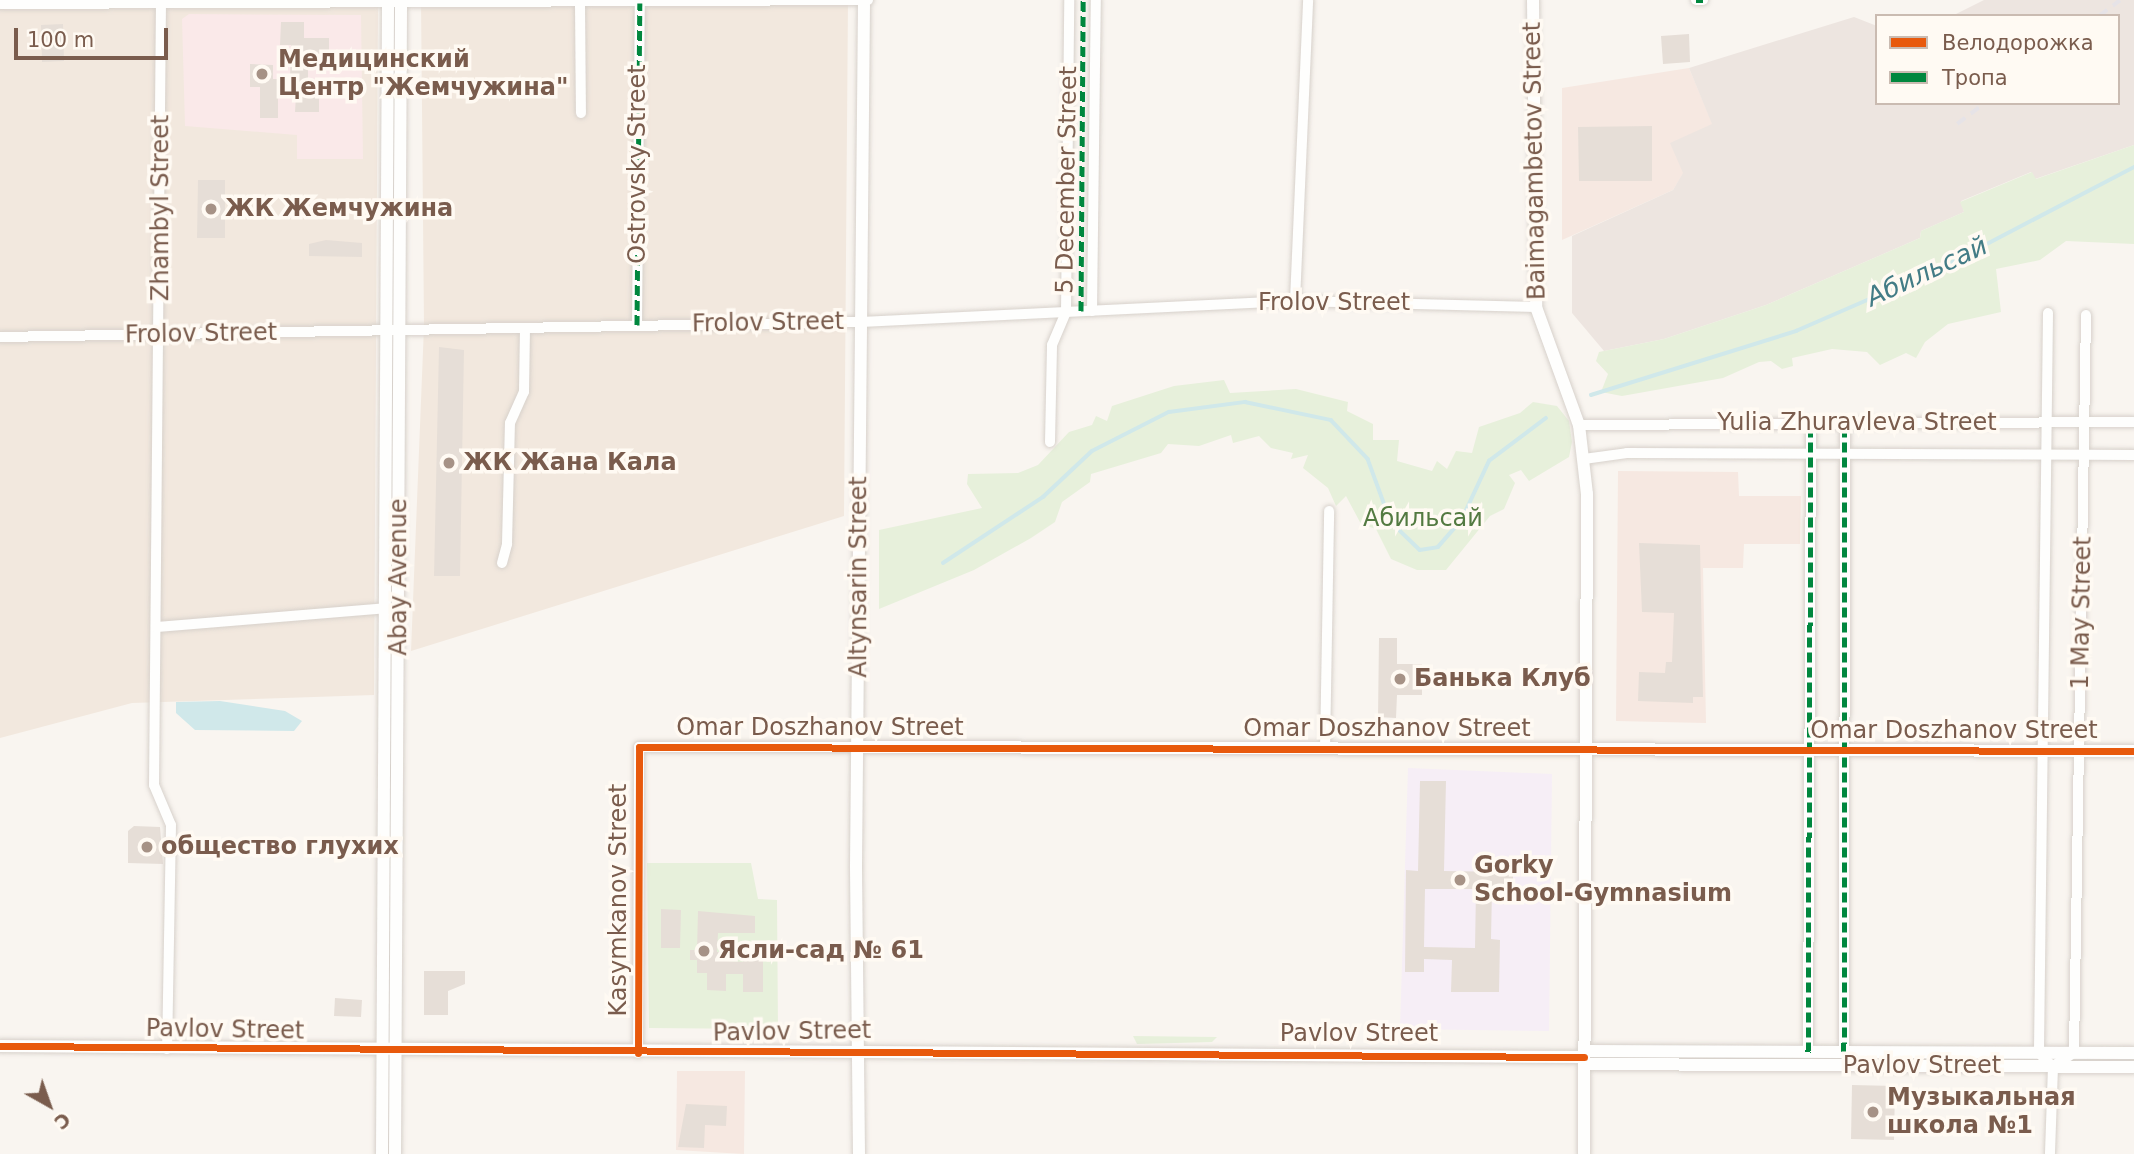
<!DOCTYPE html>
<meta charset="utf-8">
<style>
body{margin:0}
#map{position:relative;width:2134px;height:1154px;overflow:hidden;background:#f9f5f0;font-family:"DejaVu Sans",sans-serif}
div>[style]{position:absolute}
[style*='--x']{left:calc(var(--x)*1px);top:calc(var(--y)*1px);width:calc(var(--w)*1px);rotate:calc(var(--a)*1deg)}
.residential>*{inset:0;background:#f2e8de}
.commercial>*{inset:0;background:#f6e8e1}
.industrial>*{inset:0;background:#ede5e0}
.education>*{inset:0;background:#f6eef6}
.medical>*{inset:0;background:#fae9e9}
.green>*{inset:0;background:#e7f0db}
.water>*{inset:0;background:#d0e8ea}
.stream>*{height:3.5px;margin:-1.75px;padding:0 1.75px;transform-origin:1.75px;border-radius:1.75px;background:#d0e8ea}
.building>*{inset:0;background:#e6ded7}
.roads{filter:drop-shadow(0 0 2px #d7d1cb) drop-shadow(0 0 2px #d7d1cb)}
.street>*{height:10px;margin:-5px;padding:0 5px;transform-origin:5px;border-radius:5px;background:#fefefd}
.secondary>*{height:12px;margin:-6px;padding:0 6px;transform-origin:6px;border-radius:6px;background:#fefefd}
.rail>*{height:3.5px;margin-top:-1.75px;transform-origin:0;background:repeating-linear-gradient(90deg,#e6e3e7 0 10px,transparent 0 17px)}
.quiet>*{height:5px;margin-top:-2.5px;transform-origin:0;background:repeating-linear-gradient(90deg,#00873e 0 10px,transparent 0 15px)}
.cycleway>*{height:7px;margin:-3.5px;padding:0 3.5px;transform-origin:3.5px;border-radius:3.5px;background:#e8590c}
.dots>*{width:19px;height:19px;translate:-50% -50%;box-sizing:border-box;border:4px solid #fffaf3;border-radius:50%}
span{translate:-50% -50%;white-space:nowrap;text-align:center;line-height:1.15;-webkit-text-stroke:7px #fffaf3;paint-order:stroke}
.poi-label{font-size:24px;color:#7a5c4d;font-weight:700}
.left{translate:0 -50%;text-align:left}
.street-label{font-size:24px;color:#7a5c4d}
.park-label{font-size:24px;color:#537a41}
.water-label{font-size:26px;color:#437c86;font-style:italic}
.legend{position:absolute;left:1875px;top:14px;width:245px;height:91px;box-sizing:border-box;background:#fffaf3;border:2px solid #cabbb1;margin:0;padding:9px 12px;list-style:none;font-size:21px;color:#7a5c4d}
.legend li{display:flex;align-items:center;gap:14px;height:35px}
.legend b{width:35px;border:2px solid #cabbb1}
.north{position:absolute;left:14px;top:1070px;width:70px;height:70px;-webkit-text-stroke:5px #fffaf3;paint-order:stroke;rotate:140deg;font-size:19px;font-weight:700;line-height:28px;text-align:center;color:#7a5c4d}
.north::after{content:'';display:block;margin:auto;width:24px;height:32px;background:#7a5c4d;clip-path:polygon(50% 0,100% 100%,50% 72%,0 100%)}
.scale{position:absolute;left:14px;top:28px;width:154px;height:32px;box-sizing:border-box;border:4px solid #7a5c4d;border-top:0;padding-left:9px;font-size:21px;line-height:24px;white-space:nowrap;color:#7a5c4d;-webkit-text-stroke:5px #fffaf3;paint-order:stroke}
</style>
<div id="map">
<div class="residential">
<i style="clip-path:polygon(0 0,378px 0,374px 695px,132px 703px,0 738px)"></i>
<i style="clip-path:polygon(421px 0,848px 0,844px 516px,411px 651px,424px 326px)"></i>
</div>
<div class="commercial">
<i style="clip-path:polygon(1689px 68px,1713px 125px,1673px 190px,1562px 240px,1562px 88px)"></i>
<i style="clip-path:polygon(1618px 471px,1738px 472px,1739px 496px,1801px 496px,1800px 544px,1744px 544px,1743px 568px,1703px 568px,1706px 723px,1616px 721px)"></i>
<i style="clip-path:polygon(677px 1071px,745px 1071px,744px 1154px,676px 1150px)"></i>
</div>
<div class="industrial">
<i style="clip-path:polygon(1984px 0,2134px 0,2134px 145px,2035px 179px,2031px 172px,1961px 201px,1964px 212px,1921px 231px,1920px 238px,1766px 305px,1664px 339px,1604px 351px,1572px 313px,1572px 236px,1673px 190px,1683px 173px,1670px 143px,1712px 124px,1689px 68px,1854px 17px,1877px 26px,1877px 103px,2118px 103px,2118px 16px,1952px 16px)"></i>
</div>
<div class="education">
<i style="clip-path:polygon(1408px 768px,1552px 774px,1549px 1031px,1400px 1029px)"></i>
</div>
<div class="medical">
<i style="clip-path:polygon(189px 14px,361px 15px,363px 159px,297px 159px,297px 135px,185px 126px,182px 19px)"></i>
</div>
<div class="green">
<i style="clip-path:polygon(2134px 145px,2134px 244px,2066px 241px,2040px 260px,1996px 269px,2001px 312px,1948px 324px,1925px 342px,1916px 358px,1906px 353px,1880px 365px,1867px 352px,1832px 349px,1792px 358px,1793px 366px,1782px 369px,1771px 361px,1759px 362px,1723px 378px,1622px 396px,1601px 392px,1608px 374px,1596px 361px,1599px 352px,1664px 339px,1766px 305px,1920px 238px,1921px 231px,1964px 212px,1960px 202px,2032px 172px,2036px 179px)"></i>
<i style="clip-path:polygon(1224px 380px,1230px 393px,1296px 389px,1348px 402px,1347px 411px,1373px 424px,1373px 440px,1399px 440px,1397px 461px,1432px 471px,1437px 461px,1447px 469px,1456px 451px,1472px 453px,1479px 427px,1520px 413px,1533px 402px,1557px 406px,1569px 421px,1572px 442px,1569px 457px,1529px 481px,1521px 470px,1509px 475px,1515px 483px,1504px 509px,1490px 516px,1446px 570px,1417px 570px,1391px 559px,1376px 529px,1361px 524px,1346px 496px,1336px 506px,1328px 488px,1303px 468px,1308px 455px,1291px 459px,1293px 453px,1271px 448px,1259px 436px,1233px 443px,1231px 435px,1199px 446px,1168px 444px,1161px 453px,1091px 474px,1090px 482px,1062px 502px,1055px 522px,1031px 538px,974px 570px,879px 609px,879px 530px,982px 508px,967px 484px,968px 474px,1018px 473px,1038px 465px,1069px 432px,1092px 425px,1096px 416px,1107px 421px,1112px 406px,1174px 386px)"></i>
<i style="clip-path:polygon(647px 863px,751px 863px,758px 899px,777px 900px,778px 1029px,649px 1028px)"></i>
<i style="clip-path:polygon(1133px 1036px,1217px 1037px,1212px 1042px,1137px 1044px)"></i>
</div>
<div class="water">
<i style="clip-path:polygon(220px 701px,285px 711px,302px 721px,294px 731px,195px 730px,176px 713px,176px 702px)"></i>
</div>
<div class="stream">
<i style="--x:1591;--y:395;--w:215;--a:-17.3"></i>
<i style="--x:1796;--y:331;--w:160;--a:-23.5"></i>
<i style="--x:1943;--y:267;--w:216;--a:-27.6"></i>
<i style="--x:943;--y:563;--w:120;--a:-33.4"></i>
<i style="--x:1043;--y:497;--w:67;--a:-43.2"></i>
<i style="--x:1092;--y:451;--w:86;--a:-26.9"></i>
<i style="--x:1169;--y:412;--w:77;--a:-7.5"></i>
<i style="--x:1245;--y:402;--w:88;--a:11.8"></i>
<i style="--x:1331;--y:420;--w:54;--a:46.5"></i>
<i style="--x:1368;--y:459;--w:67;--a:69.9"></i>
<i style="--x:1391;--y:522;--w:40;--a:44"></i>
<i style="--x:1420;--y:550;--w:18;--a:-9"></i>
<i style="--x:1438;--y:547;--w:37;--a:-49"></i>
<i style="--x:1462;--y:519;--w:64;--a:-65"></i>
<i style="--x:1489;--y:461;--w:71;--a:-37"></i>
</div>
<div class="building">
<i style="clip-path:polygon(281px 22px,304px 22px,304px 38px,329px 38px,329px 54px,308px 54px,308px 89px,319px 89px,319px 112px,295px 112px,296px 95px,278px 95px,278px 118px,260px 118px,260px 87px,250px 87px,250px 64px,273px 65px,273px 79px,290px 79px,291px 45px,280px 45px)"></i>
<i style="clip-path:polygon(63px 24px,64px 61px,42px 62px,41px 25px)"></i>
<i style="clip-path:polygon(1689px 34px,1690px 62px,1663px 64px,1661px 36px)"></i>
<i style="clip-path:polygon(1652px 126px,1652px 181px,1579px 181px,1578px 127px)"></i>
<i style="clip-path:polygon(198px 180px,225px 180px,225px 238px,197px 238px)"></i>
<i style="clip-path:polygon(326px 240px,362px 243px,362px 257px,309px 256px,309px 244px)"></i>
<i style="clip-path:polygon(439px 347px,464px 350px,460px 576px,434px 576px)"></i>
<i style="clip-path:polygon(1639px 543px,1700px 545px,1703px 697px,1693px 697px,1693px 703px,1638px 701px,1639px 672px,1665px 673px,1666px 662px,1672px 662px,1674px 613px,1642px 612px)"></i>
<i style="clip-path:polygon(1379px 638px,1397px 638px,1397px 664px,1422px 664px,1422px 695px,1397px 695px,1396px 718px,1378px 717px)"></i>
<i style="clip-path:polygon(evenodd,1420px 781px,1446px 781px,1444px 871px,1513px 872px,1513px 890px,1492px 890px,1491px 939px,1500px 940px,1499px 992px,1451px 992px,1452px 960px,1424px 959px,1424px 972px,1405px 972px,1406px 870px,1418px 871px,1420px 781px,1425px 889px,1476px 889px,1475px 948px,1424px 947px,1425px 889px)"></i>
<i style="clip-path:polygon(134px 826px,160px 827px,163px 864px,128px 863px,128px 831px)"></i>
<i style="clip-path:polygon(661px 909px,681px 910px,680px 948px,661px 948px)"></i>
<i style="clip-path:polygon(698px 911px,755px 916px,755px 933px,718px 933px,717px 952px,726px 952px,726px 961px,743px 962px,743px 953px,763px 953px,763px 992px,743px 992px,743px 974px,726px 974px,726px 991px,707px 990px,707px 973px,697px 973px,697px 960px,690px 960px,690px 950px,697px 950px)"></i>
<i style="clip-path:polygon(424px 971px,465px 971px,465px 984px,448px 991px,448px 1015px,424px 1015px)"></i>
<i style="clip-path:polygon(335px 998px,362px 1000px,361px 1017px,334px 1016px)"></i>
<i style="clip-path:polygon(1852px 1085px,1895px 1086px,1894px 1140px,1851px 1139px)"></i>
<i style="clip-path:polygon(686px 1104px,727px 1106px,726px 1126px,705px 1125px,704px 1148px,678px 1147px)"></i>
</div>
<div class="roads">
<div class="street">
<i style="--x:161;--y:0;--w:785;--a:90.51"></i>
<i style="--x:154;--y:785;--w:43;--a:67"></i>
<i style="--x:171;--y:825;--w:224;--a:91"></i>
<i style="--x:1696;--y:0;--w:7;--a:0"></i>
<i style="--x:0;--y:4;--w:868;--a:-0.26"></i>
<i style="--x:580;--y:4;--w:109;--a:89.5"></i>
<i style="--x:1295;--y:301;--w:301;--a:-87.5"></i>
<i style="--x:1092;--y:311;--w:311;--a:-89.3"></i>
<i style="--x:2048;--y:313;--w:740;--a:90.7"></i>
<i style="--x:2039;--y:1053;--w:20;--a:45"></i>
<i style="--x:2053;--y:1067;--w:87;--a:92"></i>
<i style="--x:637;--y:325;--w:322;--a:-89.5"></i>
<i style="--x:0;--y:337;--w:861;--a:-1"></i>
<i style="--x:861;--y:322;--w:435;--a:-2.8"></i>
<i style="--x:1295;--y:301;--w:241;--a:1.4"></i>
<i style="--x:1579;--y:425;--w:555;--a:-0.31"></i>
<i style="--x:1050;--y:442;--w:97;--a:-88.8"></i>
<i style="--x:1052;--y:345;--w:36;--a:-67"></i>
<i style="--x:1066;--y:312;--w:312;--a:-89.4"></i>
<i style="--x:1584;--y:459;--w:43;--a:-7.9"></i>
<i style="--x:1627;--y:453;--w:507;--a:0.23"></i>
<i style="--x:502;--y:563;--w:20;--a:-75"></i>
<i style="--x:507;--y:544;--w:121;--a:-88.6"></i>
<i style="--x:510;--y:423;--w:34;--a:-66"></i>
<i style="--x:524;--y:392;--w:64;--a:-89.1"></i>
<i style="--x:156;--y:627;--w:231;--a:-4.7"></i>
<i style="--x:1325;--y:749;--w:238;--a:-89"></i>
<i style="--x:1808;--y:1052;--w:628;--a:-89.73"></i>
<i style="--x:1844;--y:1052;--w:629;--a:-89.91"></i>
<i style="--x:638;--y:1053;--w:306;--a:-89.8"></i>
<i style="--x:639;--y:747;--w:219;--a:0"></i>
<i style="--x:2053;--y:1066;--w:25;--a:-32"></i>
<i style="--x:2074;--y:1053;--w:738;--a:-89.07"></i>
</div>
<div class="secondary">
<i style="--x:1533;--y:0;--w:307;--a:89.4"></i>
<i style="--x:1536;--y:307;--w:126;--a:70"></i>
<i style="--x:1579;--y:425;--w:69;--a:83.4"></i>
<i style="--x:1587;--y:494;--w:660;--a:90.26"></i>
<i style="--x:858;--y:747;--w:1276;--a:0.18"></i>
<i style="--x:0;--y:1046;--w:1584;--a:0.4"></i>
<i style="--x:1585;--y:1051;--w:549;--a:0.21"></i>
<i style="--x:1584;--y:1064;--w:550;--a:0.31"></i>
<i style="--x:382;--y:1154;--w:1154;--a:-89.7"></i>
<i style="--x:395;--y:1154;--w:1154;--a:-89.7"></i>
<i style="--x:859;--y:1154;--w:287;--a:-90.6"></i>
<i style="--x:856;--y:867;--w:867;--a:-89.47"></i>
</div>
</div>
<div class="rail">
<i style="--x:2099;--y:16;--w:26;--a:-37"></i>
<i style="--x:1957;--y:124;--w:35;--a:-37"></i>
</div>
<div class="quiet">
<i style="--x:1696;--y:0;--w:7;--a:0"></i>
<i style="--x:1081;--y:311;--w:311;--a:-89.6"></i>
<i style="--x:637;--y:325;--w:322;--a:-89.5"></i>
<i style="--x:1808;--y:1052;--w:628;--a:-89.73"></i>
<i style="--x:1844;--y:1052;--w:629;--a:-89.91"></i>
</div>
<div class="cycleway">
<i style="--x:0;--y:1046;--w:1584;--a:0.4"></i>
<i style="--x:638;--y:1053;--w:306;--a:-89.8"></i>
<i style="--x:639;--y:747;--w:1495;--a:0.15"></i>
</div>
<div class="dots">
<i style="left:262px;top:74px;background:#a69286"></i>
<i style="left:211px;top:209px;background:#a69286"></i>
<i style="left:449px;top:463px;background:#a69286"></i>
<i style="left:1400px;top:679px;background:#a69286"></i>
<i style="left:147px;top:847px;background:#a69286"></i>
<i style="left:1460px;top:880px;background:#a69286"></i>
<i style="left:704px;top:951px;background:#a69286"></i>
<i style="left:1873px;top:1112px;background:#a69286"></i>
</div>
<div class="poi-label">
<span class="left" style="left:278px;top:74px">Медицинский<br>Центр "Жемчужина"</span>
<span class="left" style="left:225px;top:209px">ЖК Жемчужина</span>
<span class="left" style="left:463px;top:463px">ЖК Жана Кала</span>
<span class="left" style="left:1414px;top:679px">Банька Клуб</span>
<span class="left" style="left:161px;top:847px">общество глухих</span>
<span class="left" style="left:1474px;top:880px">Gorky<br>School-Gymnasium</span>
<span class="left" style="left:718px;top:951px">Ясли-сад № 61</span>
<span class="left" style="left:1887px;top:1112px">Музыкальная<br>школа №1</span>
</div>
<div class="street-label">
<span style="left:1535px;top:161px;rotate:-91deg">Baimagambetov Street</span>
<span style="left:638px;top:164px;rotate:-90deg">Ostrovsky Street</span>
<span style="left:1067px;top:180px;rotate:-89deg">5 December Street</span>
<span style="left:161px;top:208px;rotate:-90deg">Zhambyl Street</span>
<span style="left:1334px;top:303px">Frolov Street</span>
<span style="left:768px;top:323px;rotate:-1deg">Frolov Street</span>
<span style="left:201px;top:334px;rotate:-1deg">Frolov Street</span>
<span style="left:1857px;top:423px">Yulia Zhuravleva Street</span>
<span style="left:399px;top:577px;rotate:-90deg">Abay Avenue</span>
<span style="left:859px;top:577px;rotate:-90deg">Altynsarin Street</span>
<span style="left:2082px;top:613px;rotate:-89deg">1 May Street</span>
<span style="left:820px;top:728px">Omar Doszhanov Street</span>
<span style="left:1387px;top:729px">Omar Doszhanov Street</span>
<span style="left:1954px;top:731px">Omar Doszhanov Street</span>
<span style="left:619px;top:900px;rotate:-90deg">Kasymkanov Street</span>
<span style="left:225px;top:1030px;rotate:1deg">Pavlov Street</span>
<span style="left:792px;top:1032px;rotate:-1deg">Pavlov Street</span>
<span style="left:1359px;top:1034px">Pavlov Street</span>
<span style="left:1922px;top:1066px">Pavlov Street</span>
</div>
<div class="park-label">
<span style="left:1423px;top:519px">Абильсай</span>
</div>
<div class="water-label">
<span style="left:1927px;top:272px;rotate:-25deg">Абильсай</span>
</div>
<ul class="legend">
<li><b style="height:9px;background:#e8590c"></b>Велодорожка</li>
<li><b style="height:9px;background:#00873e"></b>Тропа</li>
</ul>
<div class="north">С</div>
<div class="scale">100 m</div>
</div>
